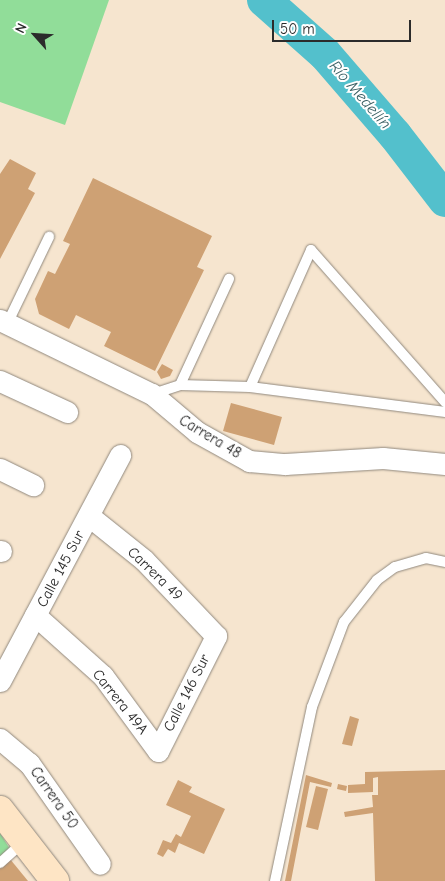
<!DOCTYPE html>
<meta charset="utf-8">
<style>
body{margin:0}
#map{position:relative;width:445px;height:881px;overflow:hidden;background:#f6e5cf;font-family:"Comic Neue",sans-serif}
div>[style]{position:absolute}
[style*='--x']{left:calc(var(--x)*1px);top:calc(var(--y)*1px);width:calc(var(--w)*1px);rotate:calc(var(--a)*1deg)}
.green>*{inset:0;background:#91dd99}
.river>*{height:34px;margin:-17px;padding:0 17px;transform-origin:17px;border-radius:17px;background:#53c0cc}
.building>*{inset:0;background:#cea174}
.roads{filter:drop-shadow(0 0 1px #90887d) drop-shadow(0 0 1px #90887d)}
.lane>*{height:10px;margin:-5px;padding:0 5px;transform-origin:5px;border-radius:5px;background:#fff}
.street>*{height:21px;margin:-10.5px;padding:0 10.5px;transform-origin:10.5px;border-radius:10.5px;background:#fff}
.secondary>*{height:28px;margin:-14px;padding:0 14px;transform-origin:14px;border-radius:14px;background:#fee5c5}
span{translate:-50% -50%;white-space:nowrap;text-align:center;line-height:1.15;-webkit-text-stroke:4px #fff;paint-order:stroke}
.street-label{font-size:15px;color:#2b2b2b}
.water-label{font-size:16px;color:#395f63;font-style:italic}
.north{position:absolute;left:10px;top:10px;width:50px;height:50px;-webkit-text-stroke:4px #fff;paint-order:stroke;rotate:296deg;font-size:14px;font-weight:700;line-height:20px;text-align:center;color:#2b2b2b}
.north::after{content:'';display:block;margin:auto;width:18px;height:22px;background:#2b2b2b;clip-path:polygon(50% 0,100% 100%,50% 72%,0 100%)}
.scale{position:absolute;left:272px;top:20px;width:139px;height:22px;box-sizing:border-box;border:2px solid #2b2b2b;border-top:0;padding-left:6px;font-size:15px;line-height:18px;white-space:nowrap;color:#2b2b2b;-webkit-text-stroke:4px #fff;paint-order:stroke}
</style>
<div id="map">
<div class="green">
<i style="clip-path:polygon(0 0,109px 0,65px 125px,0 102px)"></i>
<i style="clip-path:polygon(0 833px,10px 849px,0 858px)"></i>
</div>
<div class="river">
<i style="--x:264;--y:0;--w:81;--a:41.5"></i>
<i style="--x:325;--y:54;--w:107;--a:49.2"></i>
<i style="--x:395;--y:135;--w:82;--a:52.4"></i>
</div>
<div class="building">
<i style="clip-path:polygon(10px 159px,36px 173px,28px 189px,35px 193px,0 259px,0 174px)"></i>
<i style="clip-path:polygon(93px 178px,212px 236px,197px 267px,204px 270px,155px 371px,104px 346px,111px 332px,76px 315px,69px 329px,39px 314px,35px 299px,48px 271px,55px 274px,70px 244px,63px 241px)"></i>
<i style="clip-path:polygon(162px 364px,173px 370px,170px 376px,161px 379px,157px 372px)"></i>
<i style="clip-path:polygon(231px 403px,282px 417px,274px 445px,223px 431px)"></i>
<i style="clip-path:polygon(350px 716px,359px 719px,352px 746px,342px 744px)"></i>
<i style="clip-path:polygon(445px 770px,445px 881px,375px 881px,373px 813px,345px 817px,344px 812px,373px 807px,372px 795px,378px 795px,378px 777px,373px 778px,373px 792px,348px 793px,348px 785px,365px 784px,365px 772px)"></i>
<i style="clip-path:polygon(306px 775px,332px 783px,331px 787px,310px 782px,291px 881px,285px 881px)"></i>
<i style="clip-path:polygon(178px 780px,192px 787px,189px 792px,225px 809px,204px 854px,179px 843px,175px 853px,168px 849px,163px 857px,157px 854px,163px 840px,171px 843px,176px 834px,181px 837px,191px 816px,166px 805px)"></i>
<i style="clip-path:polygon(338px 784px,347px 786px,346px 791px,337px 789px)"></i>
<i style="clip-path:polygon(316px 786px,328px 789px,318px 830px,306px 827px)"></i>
<i style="clip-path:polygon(10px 859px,28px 881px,0 881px,0 868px)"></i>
</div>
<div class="roads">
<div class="lane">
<i style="--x:7;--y:324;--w:97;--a:-64.2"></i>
<i style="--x:180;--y:385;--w:70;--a:1.6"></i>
<i style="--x:250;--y:387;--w:197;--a:7.3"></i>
<i style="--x:250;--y:387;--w:150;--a:-66"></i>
<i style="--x:311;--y:250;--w:203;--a:48.6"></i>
<i style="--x:153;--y:394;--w:28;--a:-18"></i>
<i style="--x:180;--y:385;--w:117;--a:-65.2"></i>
<i style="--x:0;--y:863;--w:31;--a:-42"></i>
<i style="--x:275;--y:881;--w:178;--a:-78"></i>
<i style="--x:312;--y:707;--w:91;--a:-69.4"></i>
<i style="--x:344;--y:622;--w:53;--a:-51.8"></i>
<i style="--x:377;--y:580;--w:22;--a:-36"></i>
<i style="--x:395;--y:567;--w:32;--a:-16"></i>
<i style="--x:426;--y:558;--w:19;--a:12"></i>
</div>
<div class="street">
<i style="--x:0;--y:320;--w:169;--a:26"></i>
<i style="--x:152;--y:394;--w:59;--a:40.2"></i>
<i style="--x:197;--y:432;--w:60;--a:29.1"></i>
<i style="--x:249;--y:461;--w:36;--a:5"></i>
<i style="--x:285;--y:464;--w:98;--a:-3.5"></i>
<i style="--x:383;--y:458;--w:62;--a:5.5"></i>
<i style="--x:0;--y:381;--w:74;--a:24.8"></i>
<i style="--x:0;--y:469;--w:37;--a:26"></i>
<i style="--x:0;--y:551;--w:1;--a:0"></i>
<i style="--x:35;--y:615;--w:91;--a:41.9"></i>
<i style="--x:103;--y:676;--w:93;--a:53.7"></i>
<i style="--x:158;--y:751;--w:129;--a:-63.2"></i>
<i style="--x:216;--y:636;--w:105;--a:-133.5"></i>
<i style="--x:144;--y:560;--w:70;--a:-141.3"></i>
<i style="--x:0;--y:681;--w:256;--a:-62"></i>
<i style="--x:0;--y:739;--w:38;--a:40"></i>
<i style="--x:29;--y:763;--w:123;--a:54.9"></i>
</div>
<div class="secondary">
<i style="--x:0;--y:810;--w:90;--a:52.2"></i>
</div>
</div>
<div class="street-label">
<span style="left:210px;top:437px;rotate:31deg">Carrera 48</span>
<span style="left:61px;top:569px;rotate:-62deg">Calle 145 Sur</span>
<span style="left:155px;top:574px;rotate:44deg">Carrera 49</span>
<span style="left:187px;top:693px;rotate:-63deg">Calle 146 Sur</span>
<span style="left:120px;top:702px;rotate:51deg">Carrera 49A</span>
<span style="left:54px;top:798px;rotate:55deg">Carrera 50</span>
</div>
<div class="water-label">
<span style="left:360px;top:95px;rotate:49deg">Río Medellín</span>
</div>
<div class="north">N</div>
<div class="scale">50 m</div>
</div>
